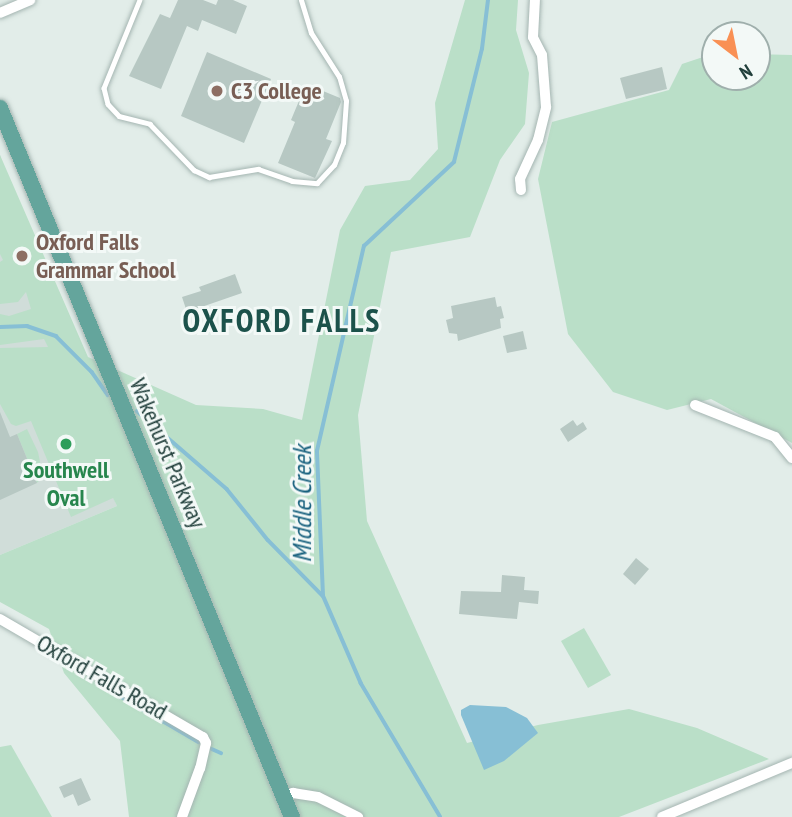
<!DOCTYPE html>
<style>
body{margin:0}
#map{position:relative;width:792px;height:817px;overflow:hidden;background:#e2ede9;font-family:"PT Sans Narrow",sans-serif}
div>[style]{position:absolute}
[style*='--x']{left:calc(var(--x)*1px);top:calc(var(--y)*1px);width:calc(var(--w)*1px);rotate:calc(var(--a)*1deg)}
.built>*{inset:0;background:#d0ddd9}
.green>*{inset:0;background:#badfc8}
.water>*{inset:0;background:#87bfd5}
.stream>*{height:3.5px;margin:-1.75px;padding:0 1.75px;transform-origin:1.75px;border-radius:1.75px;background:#87bfd5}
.building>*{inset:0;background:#b7c8c3}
.roads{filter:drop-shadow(0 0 2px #a4b5b1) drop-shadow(0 0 2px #a4b5b1)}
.lane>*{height:4.5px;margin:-2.25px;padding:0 2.25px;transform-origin:2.25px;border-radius:2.25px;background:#fff}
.street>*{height:10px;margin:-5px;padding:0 5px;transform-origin:5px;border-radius:5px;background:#fff}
.primary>*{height:16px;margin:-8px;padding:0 8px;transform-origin:8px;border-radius:8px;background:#64a59c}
.dots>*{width:19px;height:19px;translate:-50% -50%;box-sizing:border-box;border:4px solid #f3f9f7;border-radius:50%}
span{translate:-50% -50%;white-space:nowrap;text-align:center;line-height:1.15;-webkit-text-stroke:6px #f3f9f7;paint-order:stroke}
.education-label{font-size:24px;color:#785e54;font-weight:700}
.left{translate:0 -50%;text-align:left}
.street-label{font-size:24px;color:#213f3b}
.leisure-label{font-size:24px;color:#27864d;font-weight:700}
.water-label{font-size:26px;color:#18617e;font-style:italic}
.district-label{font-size:32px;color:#1c524b;font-weight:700;letter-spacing:2px}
.north{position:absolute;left:701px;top:21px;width:70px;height:70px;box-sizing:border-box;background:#f3f9f7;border:2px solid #9fafac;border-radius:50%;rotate:148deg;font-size:19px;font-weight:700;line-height:28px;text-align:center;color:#213f3b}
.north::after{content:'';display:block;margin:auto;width:24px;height:32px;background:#f99054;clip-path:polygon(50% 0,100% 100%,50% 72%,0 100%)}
</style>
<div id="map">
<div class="built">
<i style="clip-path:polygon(0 155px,58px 371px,117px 506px,0 555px)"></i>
</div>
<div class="green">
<i style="clip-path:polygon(465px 0,518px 0,516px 30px,529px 73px,525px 124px,500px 160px,470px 237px,391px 252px,358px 415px,367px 521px,467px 743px,538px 725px,629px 709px,697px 728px,769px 759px,619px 817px,129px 817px,120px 741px,64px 673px,49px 629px,0 602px,0 555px,117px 506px,113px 498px,71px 517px,31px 421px,16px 426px,11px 424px,0 404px,0 348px,48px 347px,44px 339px,0 345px,0 314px,9px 316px,31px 309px,26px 292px,18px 302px,0 304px,0 262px,3px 260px,0 254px,0 155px,88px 357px,196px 405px,263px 409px,302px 420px,340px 230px,365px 186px,410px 180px,438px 149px,435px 103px)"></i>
<i style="clip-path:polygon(715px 53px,715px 77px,757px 77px,757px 54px,792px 55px,792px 443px,711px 399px,667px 410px,613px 392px,568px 334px,538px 179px,552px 122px,669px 90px,682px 64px)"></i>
<i style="clip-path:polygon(27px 429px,38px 452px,43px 476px,37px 483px,17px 434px)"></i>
<i style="clip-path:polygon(584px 628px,611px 675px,588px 688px,561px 641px)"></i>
<i style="clip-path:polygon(11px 745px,52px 817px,0 817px,0 747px)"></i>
</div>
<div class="water">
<i style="clip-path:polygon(470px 705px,506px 707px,527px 718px,538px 733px,504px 761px,484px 770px,461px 715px,461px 710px)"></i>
</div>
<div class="stream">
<i style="--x:0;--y:327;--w:27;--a:-2"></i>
<i style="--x:27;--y:326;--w:31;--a:19"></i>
<i style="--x:56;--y:336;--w:51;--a:45"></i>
<i style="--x:92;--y:372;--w:28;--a:55"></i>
<i style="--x:137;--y:411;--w:119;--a:40.9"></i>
<i style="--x:227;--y:489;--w:65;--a:51.2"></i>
<i style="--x:268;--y:540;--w:78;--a:45.5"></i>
<i style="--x:115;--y:693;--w:97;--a:30.3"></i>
<i style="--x:212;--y:749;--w:10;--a:24"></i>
<i style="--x:440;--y:817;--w:155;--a:-120.7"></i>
<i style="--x:361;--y:684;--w:96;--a:-113.4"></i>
<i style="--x:323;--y:596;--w:145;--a:-92.4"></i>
<i style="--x:317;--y:451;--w:210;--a:-77.1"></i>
<i style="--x:364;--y:246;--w:123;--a:-43"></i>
<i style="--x:454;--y:162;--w:116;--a:-76.1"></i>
<i style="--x:482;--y:49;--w:49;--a:-83"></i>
</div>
<div class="building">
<i style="clip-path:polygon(178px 0,203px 0,216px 5px,218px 0,233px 0,247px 6px,236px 34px,202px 20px,198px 31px,187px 26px,161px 89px,129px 76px,160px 14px,170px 18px)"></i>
<i style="clip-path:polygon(207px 52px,271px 79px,244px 143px,181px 116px)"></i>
<i style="clip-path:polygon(662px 67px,667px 89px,626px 99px,620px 78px)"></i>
<i style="clip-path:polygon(306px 84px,340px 98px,341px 102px,326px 139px,332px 141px,315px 178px,278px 163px,295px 122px,291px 120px)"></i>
<i style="clip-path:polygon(235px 274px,242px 293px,187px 312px,182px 297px,201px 291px,199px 287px)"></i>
<i style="clip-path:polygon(495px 297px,497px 307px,501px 306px,504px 318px,500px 319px,501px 328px,458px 341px,457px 334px,449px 333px,446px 320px,453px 318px,451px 306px)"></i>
<i style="clip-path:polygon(523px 331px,527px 349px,507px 353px,503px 336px)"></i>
<i style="clip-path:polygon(0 412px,10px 437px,17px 434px,37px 483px,0 500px)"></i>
<i style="clip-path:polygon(573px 420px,577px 426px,583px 422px,587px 429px,568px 442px,560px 429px)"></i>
<i style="clip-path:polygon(636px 558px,649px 569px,635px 585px,623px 574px)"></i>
<i style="clip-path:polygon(502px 575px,525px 577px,524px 590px,539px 591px,538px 604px,519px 602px,517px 619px,459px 614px,461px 591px,501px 592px)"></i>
<i style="clip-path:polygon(81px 778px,91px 800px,78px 806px,73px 794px,64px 798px,59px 787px)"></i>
</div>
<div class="roads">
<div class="lane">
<i style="--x:140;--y:0;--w:95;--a:112.2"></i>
<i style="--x:104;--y:88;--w:16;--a:76"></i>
<i style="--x:108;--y:104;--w:16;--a:47"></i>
<i style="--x:119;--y:116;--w:32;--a:14"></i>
<i style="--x:150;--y:124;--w:64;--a:46.3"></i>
<i style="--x:194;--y:170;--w:17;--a:25"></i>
<i style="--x:209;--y:177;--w:50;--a:-9.3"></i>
<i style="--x:258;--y:169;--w:36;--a:19"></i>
<i style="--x:292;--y:181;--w:25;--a:5"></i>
<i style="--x:317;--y:183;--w:25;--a:-47"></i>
<i style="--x:334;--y:165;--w:24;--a:-68"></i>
<i style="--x:343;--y:143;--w:42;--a:-85.9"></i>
<i style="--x:346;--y:101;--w:25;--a:-106"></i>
<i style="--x:339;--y:77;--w:52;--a:-122.5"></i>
<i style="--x:311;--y:33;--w:34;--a:-107"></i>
</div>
<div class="street">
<i style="--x:0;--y:13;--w:33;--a:-23"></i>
<i style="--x:521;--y:190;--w:11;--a:-95"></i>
<i style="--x:520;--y:179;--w:43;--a:-65.2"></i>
<i style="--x:538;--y:140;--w:34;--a:-76"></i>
<i style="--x:546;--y:107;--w:52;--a:-94.4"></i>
<i style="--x:542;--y:55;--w:20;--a:-117"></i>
<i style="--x:533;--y:37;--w:37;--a:-87"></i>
<i style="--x:695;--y:405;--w:86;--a:21.8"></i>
<i style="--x:775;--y:437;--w:27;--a:51"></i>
<i style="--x:0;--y:619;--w:235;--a:30.2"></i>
<i style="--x:203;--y:737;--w:7;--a:63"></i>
<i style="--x:206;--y:743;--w:26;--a:103"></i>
<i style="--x:200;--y:768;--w:52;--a:110.2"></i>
<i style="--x:285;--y:796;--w:9;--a:-21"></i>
<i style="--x:293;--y:793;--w:25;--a:9"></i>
<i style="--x:318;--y:797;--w:45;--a:26.6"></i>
<i style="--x:662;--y:817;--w:141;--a:-22.6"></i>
</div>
<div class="primary">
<i style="--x:0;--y:108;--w:767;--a:67.62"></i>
</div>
</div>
<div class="dots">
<i style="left:217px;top:91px;background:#8d6e63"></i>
<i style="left:22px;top:256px;background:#8d6e63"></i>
<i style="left:66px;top:444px;background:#2e9e5b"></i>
</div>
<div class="education-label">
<span class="left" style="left:231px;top:91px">C3 College</span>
<span class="left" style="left:36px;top:256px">Oxford Falls<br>Grammar School</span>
</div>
<div class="street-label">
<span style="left:168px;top:453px;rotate:67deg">Wakehurst Parkway</span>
<span style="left:102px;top:677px;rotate:30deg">Oxford Falls Road</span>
</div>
<div class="leisure-label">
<span style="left:66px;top:484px">Southwell<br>Oval</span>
</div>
<div class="water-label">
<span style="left:302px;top:504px;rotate:-90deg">Middle Creek</span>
</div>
<div class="district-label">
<span style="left:282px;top:320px">OXFORD FALLS</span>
</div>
<div class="north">N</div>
</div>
